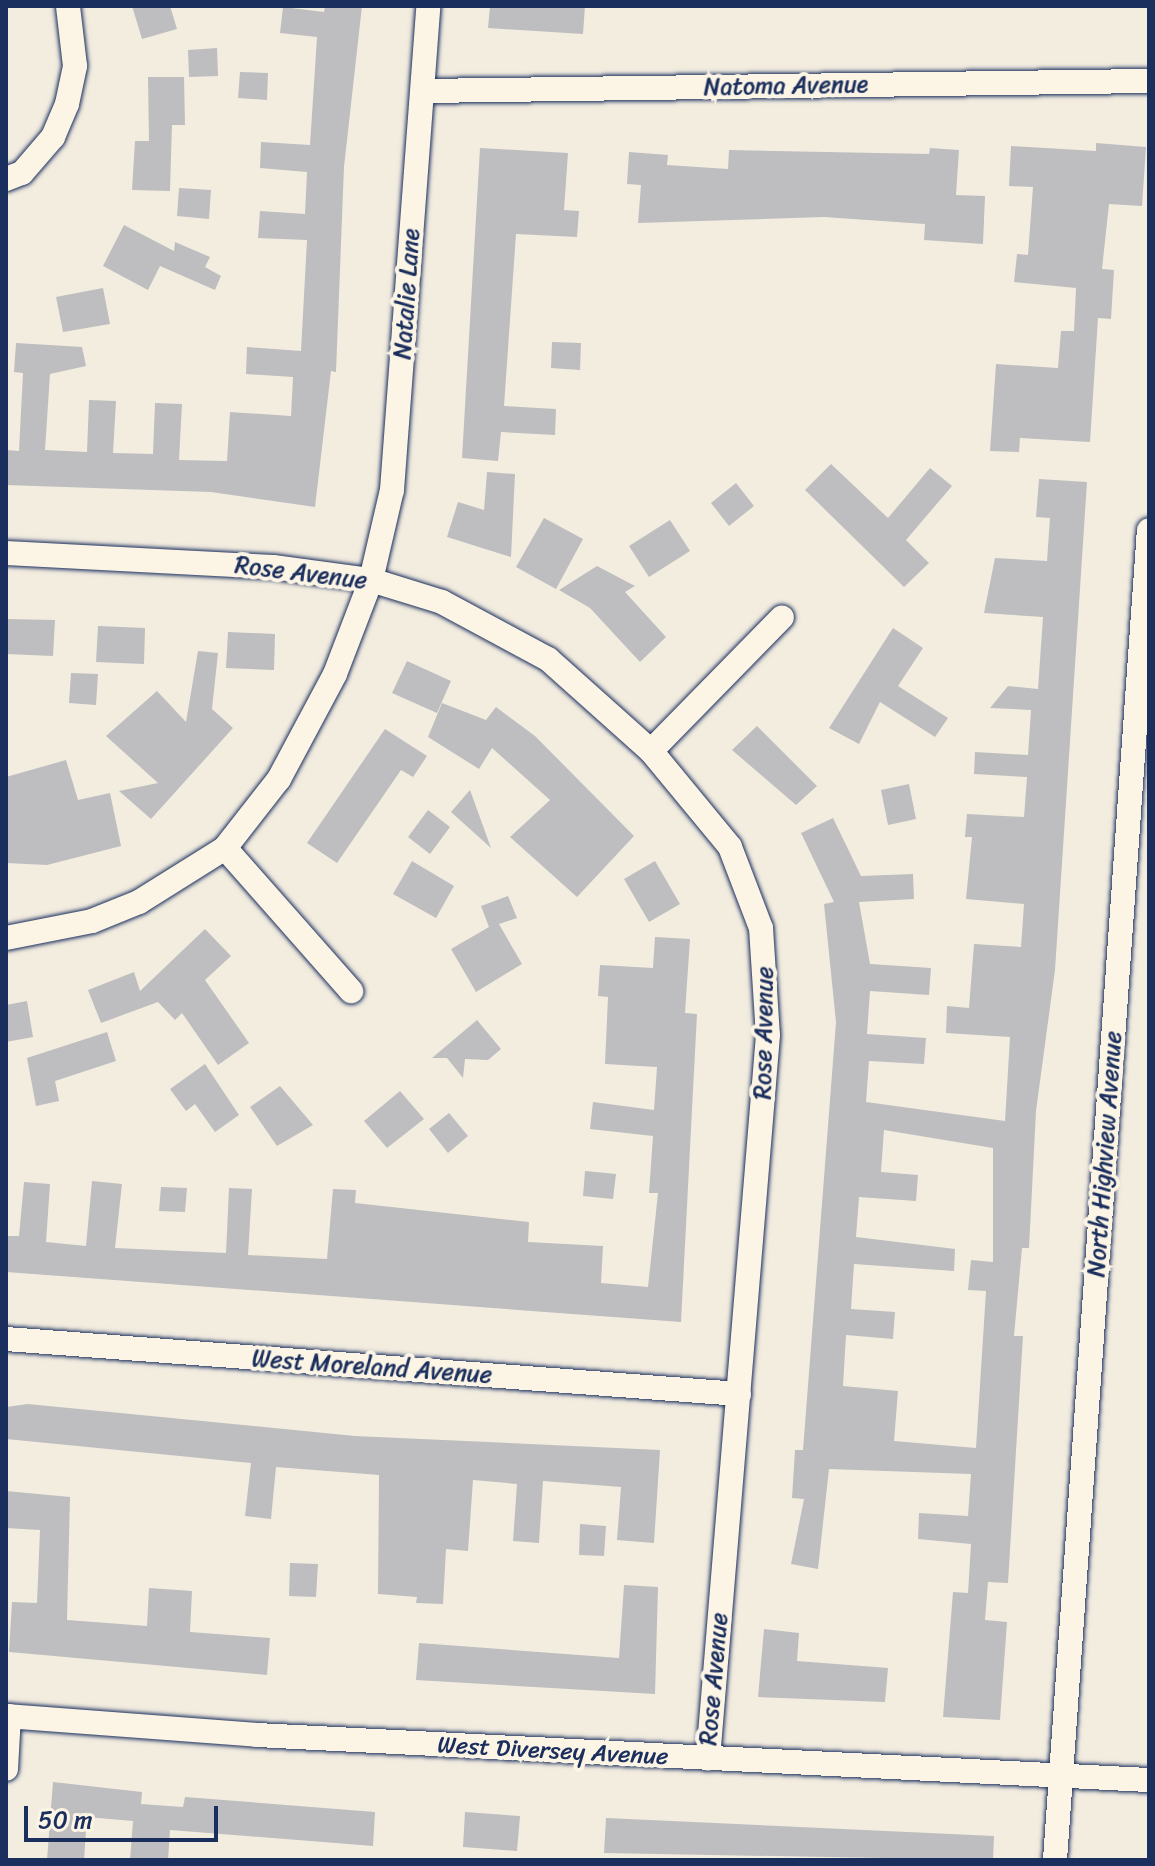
<!DOCTYPE html>
<style>
body{margin:0}
#map{position:relative;width:1155px;height:1866px;overflow:hidden;background:#f3ede0;font-family:Sriracha,sans-serif}
div>[style]{position:absolute}
[style*='--x']{left:calc(var(--x)*1px);top:calc(var(--y)*1px);width:calc(var(--w)*1px);rotate:calc(var(--a)*1deg)}
.building>*{inset:0;background:#bebec0}
.roads{filter:drop-shadow(0 0 2px #1b2f5e) drop-shadow(0 0 2px #1b2f5e)}
.street>*{height:24px;margin:-12px;padding:0 12px;transform-origin:12px;border-radius:12px;background:#fcf5e5}
span{translate:-50% -50%;white-space:nowrap;text-align:center;line-height:1.15;-webkit-text-stroke:8px #fcf5e5;paint-order:stroke}
.street-label{font-size:24px;color:#1b2f5e}
.frame{position:absolute;inset:0;border:8px solid #1b2f5e;pointer-events:none}
.scale{position:absolute;left:24px;top:1806px;width:194px;height:36px;box-sizing:border-box;border:4px solid #1b2f5e;border-top:0;padding-left:10px;font-size:24px;line-height:28px;white-space:nowrap;color:#1b2f5e;-webkit-text-stroke:6px #fcf5e5;paint-order:stroke}
</style>
<div id="map">
<div class="building">
<i style="clip-path:polygon(132px 6px,170px 6px,177px 29px,142px 39px)"></i>
<i style="clip-path:polygon(325px 6px,362px 6px,344px 167px,336px 372px,331px 371px,315px 507px,211px 492px,6px 485px,6px 450px,19px 451px,23px 373px,14px 372px,16px 343px,82px 347px,86px 366px,50px 374px,45px 450px,87px 452px,89px 400px,116px 401px,113px 453px,153px 454px,155px 403px,182px 404px,179px 460px,227px 461px,230px 412px,291px 416px,293px 377px,246px 374px,247px 347px,301px 351px,307px 240px,258px 238px,260px 211px,305px 214px,307px 172px,260px 168px,261px 142px,310px 145px,317px 37px,280px 33px,283px 7px,324px 12px)"></i>
<i style="clip-path:polygon(490px 6px,585px 6px,583px 34px,488px 28px)"></i>
<i style="clip-path:polygon(217px 48px,218px 76px,189px 77px,188px 50px)"></i>
<i style="clip-path:polygon(240px 72px,268px 73px,267px 100px,238px 98px)"></i>
<i style="clip-path:polygon(148px 77px,184px 77px,185px 125px,172px 125px,170px 191px,132px 190px,135px 141px,149px 141px)"></i>
<i style="clip-path:polygon(1096px 143px,1146px 147px,1142px 206px,1109px 204px,1102px 269px,1114px 270px,1111px 319px,1098px 318px,1090px 442px,1020px 438px,1019px 452px,990px 451px,996px 364px,1058px 368px,1061px 331px,1074px 331px,1076px 288px,1014px 282px,1017px 254px,1028px 255px,1033px 187px,1009px 186px,1011px 146px,1096px 151px)"></i>
<i style="clip-path:polygon(480px 148px,568px 153px,564px 210px,579px 211px,577px 237px,516px 234px,504px 406px,556px 409px,555px 435px,501px 432px,498px 461px,462px 458px)"></i>
<i style="clip-path:polygon(930px 148px,959px 150px,956px 195px,985px 196px,983px 244px,924px 240px,925px 224px,824px 217px,638px 223px,641px 185px,627px 184px,629px 152px,668px 155px,667px 165px,728px 169px,729px 150px,929px 154px)"></i>
<i style="clip-path:polygon(179px 188px,211px 190px,209px 219px,177px 216px)"></i>
<i style="clip-path:polygon(124px 225px,174px 251px,175px 242px,210px 257px,205px 267px,221px 276px,215px 290px,160px 266px,148px 290px,103px 266px)"></i>
<i style="clip-path:polygon(103px 288px,110px 324px,63px 332px,56px 297px)"></i>
<i style="clip-path:polygon(552px 342px,581px 343px,580px 370px,551px 368px)"></i>
<i style="clip-path:polygon(831px 464px,888px 518px,930px 468px,952px 486px,906px 540px,929px 563px,904px 587px,805px 490px)"></i>
<i style="clip-path:polygon(487px 472px,515px 474px,511px 557px,447px 537px,458px 502px,484px 510px)"></i>
<i style="clip-path:polygon(evenodd,1039px 479px,1087px 482px,1055px 970px,1036px 1111px,1029px 1248px,1022px 1248px,1014px 1336px,1023px 1336px,1008px 1583px,988px 1582px,985px 1620px,1007px 1622px,1000px 1720px,943px 1717px,953px 1592px,968px 1593px,971px 1544px,918px 1539px,919px 1513px,968px 1516px,971px 1474px,829px 1469px,818px 1569px,791px 1564px,804px 1499px,792px 1498px,795px 1450px,803px 1450px,836px 1022px,824px 904px,834px 902px,801px 833px,833px 818px,861px 876px,913px 874px,914px 899px,859px 902px,870px 964px,931px 968px,929px 995px,870px 991px,867px 1034px,926px 1038px,924px 1064px,869px 1061px,866px 1102px,1005px 1121px,1010px 1037px,946px 1033px,947px 1006px,969px 1008px,974px 944px,1021px 947px,1024px 904px,966px 899px,972px 837px,965px 837px,967px 814px,1024px 817px,1027px 777px,974px 774px,975px 752px,1028px 755px,1031px 710px,990px 708px,1008px 686px,1038px 689px,1043px 617px,984px 613px,995px 558px,1047px 561px,1050px 518px,1036px 517px,1039px 479px,884px 1130px,993px 1148px,993px 1262px,971px 1260px,968px 1290px,986px 1291px,976px 1448px,894px 1441px,898px 1391px,843px 1386px,846px 1335px,893px 1339px,895px 1312px,851px 1309px,854px 1264px,954px 1271px,955px 1249px,856px 1237px,859px 1197px,916px 1201px,918px 1175px,881px 1172px,884px 1130px)"></i>
<i style="clip-path:polygon(736px 483px,754px 506px,729px 526px,711px 503px)"></i>
<i style="clip-path:polygon(544px 518px,583px 539px,556px 589px,516px 567px)"></i>
<i style="clip-path:polygon(670px 520px,690px 551px,649px 577px,629px 546px)"></i>
<i style="clip-path:polygon(597px 566px,635px 586px,625px 592px,666px 637px,640px 662px,590px 608px,559px 590px)"></i>
<i style="clip-path:polygon(7px 619px,55px 620px,53px 656px,6px 654px)"></i>
<i style="clip-path:polygon(98px 626px,145px 628px,144px 664px,96px 662px)"></i>
<i style="clip-path:polygon(893px 628px,923px 648px,898px 686px,948px 718px,935px 737px,880px 702px,859px 744px,829px 728px)"></i>
<i style="clip-path:polygon(228px 632px,275px 634px,274px 670px,226px 668px)"></i>
<i style="clip-path:polygon(198px 651px,218px 653px,212px 709px,233px 728px,151px 819px,119px 791px,158px 783px,106px 736px,157px 691px,186px 722px)"></i>
<i style="clip-path:polygon(407px 661px,451px 681px,437px 713px,392px 693px)"></i>
<i style="clip-path:polygon(71px 673px,98px 674px,96px 705px,69px 703px)"></i>
<i style="clip-path:polygon(442px 703px,486px 720px,496px 707px,535px 736px,634px 836px,577px 897px,510px 837px,550px 800px,492px 748px,479px 769px,428px 737px)"></i>
<i style="clip-path:polygon(757px 726px,817px 786px,796px 805px,732px 750px)"></i>
<i style="clip-path:polygon(385px 729px,427px 756px,413px 777px,401px 770px,337px 863px,307px 843px)"></i>
<i style="clip-path:polygon(66px 760px,78px 800px,110px 793px,121px 846px,47px 865px,6px 863px,6px 777px)"></i>
<i style="clip-path:polygon(909px 784px,916px 819px,888px 825px,881px 790px)"></i>
<i style="clip-path:polygon(470px 790px,491px 848px,451px 812px)"></i>
<i style="clip-path:polygon(428px 810px,450px 827px,430px 854px,408px 837px)"></i>
<i style="clip-path:polygon(412px 861px,454px 886px,436px 918px,393px 894px)"></i>
<i style="clip-path:polygon(655px 861px,680px 904px,649px 922px,624px 879px)"></i>
<i style="clip-path:polygon(508px 896px,517px 918px,499px 924px,522px 964px,476px 992px,451px 949px,489px 927px,481px 906px)"></i>
<i style="clip-path:polygon(205px 929px,231px 956px,205px 980px,249px 1043px,218px 1065px,182px 1013px,175px 1020px,158px 1002px,101px 1023px,88px 990px,134px 972px,140px 991px)"></i>
<i style="clip-path:polygon(655px 937px,690px 939px,685px 1013px,697px 1014px,681px 1322px,6px 1272px,6px 1236px,19px 1236px,24px 1182px,50px 1184px,46px 1242px,86px 1246px,92px 1181px,122px 1184px,115px 1248px,226px 1253px,229px 1188px,252px 1189px,248px 1255px,327px 1259px,333px 1189px,356px 1190px,355px 1203px,529px 1222px,528px 1242px,603px 1246px,601px 1283px,648px 1287px,658px 1193px,649px 1193px,653px 1136px,590px 1129px,593px 1102px,654px 1110px,657px 1067px,605px 1064px,608px 997px,598px 996px,600px 965px,653px 968px)"></i>
<i style="clip-path:polygon(27px 1001px,33px 1037px,6px 1042px,6px 1005px)"></i>
<i style="clip-path:polygon(477px 1020px,501px 1049px,488px 1060px,465px 1059px,463px 1078px,447px 1058px,432px 1058px)"></i>
<i style="clip-path:polygon(107px 1032px,116px 1061px,55px 1081px,59px 1101px,36px 1106px,27px 1058px)"></i>
<i style="clip-path:polygon(205px 1064px,239px 1115px,215px 1132px,195px 1104px,186px 1111px,170px 1089px)"></i>
<i style="clip-path:polygon(280px 1086px,313px 1125px,277px 1146px,250px 1107px)"></i>
<i style="clip-path:polygon(400px 1091px,424px 1119px,387px 1148px,364px 1121px)"></i>
<i style="clip-path:polygon(449px 1113px,468px 1136px,448px 1153px,429px 1129px)"></i>
<i style="clip-path:polygon(585px 1171px,616px 1174px,613px 1199px,583px 1196px)"></i>
<i style="clip-path:polygon(161px 1187px,187px 1188px,185px 1212px,159px 1211px)"></i>
<i style="clip-path:polygon(28px 1404px,355px 1436px,660px 1450px,654px 1543px,617px 1540px,621px 1487px,543px 1481px,539px 1543px,513px 1541px,517px 1484px,473px 1480px,468px 1551px,446px 1549px,443px 1604px,416px 1603px,417px 1597px,378px 1594px,379px 1475px,276px 1467px,271px 1519px,245px 1516px,251px 1463px,6px 1439px,6px 1407px)"></i>
<i style="clip-path:polygon(6px 1491px,70px 1497px,67px 1620px,147px 1626px,149px 1588px,192px 1591px,190px 1632px,270px 1638px,267px 1675px,9px 1652px,12px 1602px,37px 1603px,40px 1530px,6px 1528px)"></i>
<i style="clip-path:polygon(580px 1524px,606px 1526px,604px 1556px,579px 1555px)"></i>
<i style="clip-path:polygon(290px 1563px,318px 1564px,316px 1597px,289px 1596px)"></i>
<i style="clip-path:polygon(624px 1585px,658px 1587px,655px 1694px,416px 1680px,419px 1643px,619px 1658px)"></i>
<i style="clip-path:polygon(764px 1629px,799px 1633px,797px 1661px,888px 1668px,885px 1702px,758px 1697px)"></i>
<i style="clip-path:polygon(53px 1782px,142px 1792px,141px 1804px,183px 1807px,185px 1797px,375px 1812px,373px 1846px,170px 1830px,168px 1860px,130px 1860px,133px 1821px,87px 1817px,84px 1860px,47px 1860px)"></i>
<i style="clip-path:polygon(465px 1812px,520px 1816px,517px 1851px,463px 1847px)"></i>
<i style="clip-path:polygon(606px 1818px,994px 1836px,993px 1860px,604px 1853px)"></i>
</div>
<div class="roads">
<div class="street">
<i style="--x:423;--y:91;--w:726;--a:-0.79"></i>
<i style="--x:6;--y:179;--w:17;--a:-21"></i>
<i style="--x:22;--y:173;--w:48;--a:-49.3"></i>
<i style="--x:53;--y:137;--w:36;--a:-67"></i>
<i style="--x:67;--y:104;--w:39;--a:-78"></i>
<i style="--x:75;--y:66;--w:60;--a:-96.7"></i>
<i style="--x:6;--y:553;--w:267;--a:3"></i>
<i style="--x:273;--y:567;--w:99;--a:7.6"></i>
<i style="--x:371;--y:580;--w:74;--a:17.2"></i>
<i style="--x:442;--y:602;--w:120;--a:28.3"></i>
<i style="--x:548;--y:659;--w:138;--a:41.8"></i>
<i style="--x:651;--y:751;--w:124;--a:50.5"></i>
<i style="--x:730;--y:847;--w:87;--a:69.1"></i>
<i style="--x:761;--y:928;--w:107;--a:86.3"></i>
<i style="--x:768;--y:1035;--w:726;--a:94.74"></i>
<i style="--x:651;--y:751;--w:187;--a:-45.6"></i>
<i style="--x:225;--y:848;--w:191;--a:48.6"></i>
<i style="--x:6;--y:938;--w:88;--a:-11.2"></i>
<i style="--x:92;--y:921;--w:51;--a:-22"></i>
<i style="--x:139;--y:902;--w:102;--a:-32.1"></i>
<i style="--x:225;--y:848;--w:88;--a:-52"></i>
<i style="--x:279;--y:779;--w:119;--a:-61.9"></i>
<i style="--x:335;--y:674;--w:101;--a:-69"></i>
<i style="--x:371;--y:580;--w:92;--a:-76.9"></i>
<i style="--x:392;--y:490;--w:485;--a:-85.7"></i>
<i style="--x:6;--y:1339;--w:735;--a:4.29"></i>
<i style="--x:6;--y:1716;--w:252;--a:4.3"></i>
<i style="--x:257;--y:1735;--w:893;--a:2.89"></i>
<i style="--x:6;--y:1769;--w:53;--a:-86.8"></i>
<i style="--x:1055;--y:1860;--w:1333;--a:-85.96"></i>
</div>
</div>
<div class="street-label">
<span style="left:786px;top:86px;rotate:-1deg">Natoma Avenue</span>
<span style="left:407px;top:294px;rotate:-86deg">Natalie Lane</span>
<span style="left:301px;top:573px;rotate:7deg">Rose Avenue</span>
<span style="left:764px;top:1033px;rotate:-89deg">Rose Avenue</span>
<span style="left:1105px;top:1154px;rotate:-86deg">North Highview Avenue</span>
<span style="left:372px;top:1367px;rotate:4deg">West Moreland Avenue</span>
<span style="left:714px;top:1679px;rotate:-85deg">Rose Avenue</span>
<span style="left:553px;top:1751px;rotate:3deg">West Diversey Avenue</span>
</div>
<div class="frame"></div>
<div class="scale">50 m</div>
</div>
